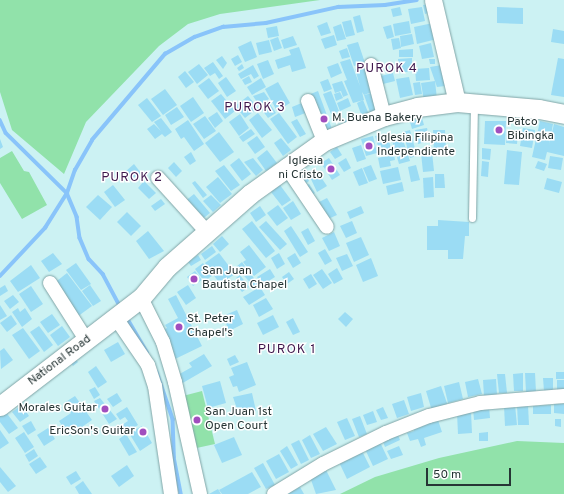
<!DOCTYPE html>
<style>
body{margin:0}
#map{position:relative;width:564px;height:494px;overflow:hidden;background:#ccf2f3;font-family:Overpass,sans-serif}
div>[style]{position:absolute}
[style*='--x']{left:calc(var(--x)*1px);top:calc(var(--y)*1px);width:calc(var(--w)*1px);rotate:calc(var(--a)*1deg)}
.green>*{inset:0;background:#91e2aa}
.stream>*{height:3.5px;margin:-1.75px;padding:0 1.75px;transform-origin:1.75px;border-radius:1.75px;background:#89c4fa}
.building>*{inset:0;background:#9bdcf4}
.roads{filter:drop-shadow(0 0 1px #80a4a6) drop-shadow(0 0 1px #80a4a6)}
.service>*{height:7px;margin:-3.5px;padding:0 3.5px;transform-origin:3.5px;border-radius:3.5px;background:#fff}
.minor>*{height:14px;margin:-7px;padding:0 7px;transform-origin:7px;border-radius:7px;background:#fff}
.tertiary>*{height:17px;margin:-8.5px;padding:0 8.5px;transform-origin:8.5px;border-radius:8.5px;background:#fff}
.secondary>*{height:19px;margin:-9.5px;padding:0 9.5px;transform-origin:9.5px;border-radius:9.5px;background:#fff}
.dots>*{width:11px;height:11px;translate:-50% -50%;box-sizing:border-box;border:2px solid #fff;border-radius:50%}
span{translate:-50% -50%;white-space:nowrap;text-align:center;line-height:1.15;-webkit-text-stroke:3px #fff;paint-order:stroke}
.poi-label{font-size:12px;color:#263535}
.left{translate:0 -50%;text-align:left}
.right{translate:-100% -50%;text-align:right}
.street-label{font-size:12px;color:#263535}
.neighbourhood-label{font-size:13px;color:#3f184d;letter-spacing:1px}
.scale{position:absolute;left:426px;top:468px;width:85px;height:18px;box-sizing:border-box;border:2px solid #263535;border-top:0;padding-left:5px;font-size:12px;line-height:14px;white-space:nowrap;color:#263535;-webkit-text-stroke:3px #fff;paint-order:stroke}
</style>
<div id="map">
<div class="green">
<i style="clip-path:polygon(0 0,320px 0,220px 14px,188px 24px,159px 46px,86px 122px,64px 174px,12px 130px,0 92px)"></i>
<i style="clip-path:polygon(12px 151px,24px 171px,29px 172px,47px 205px,22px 219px,0 183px,0 158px)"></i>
<i style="clip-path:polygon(202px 391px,215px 444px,192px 449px,179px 397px)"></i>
<i style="clip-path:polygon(517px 441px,564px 443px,564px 494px,340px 494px,375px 477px,439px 458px)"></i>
</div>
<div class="stream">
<i style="--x:0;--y:120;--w:14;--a:65"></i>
<i style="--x:6;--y:133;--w:86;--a:44.5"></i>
<i style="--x:67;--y:193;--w:26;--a:67"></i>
<i style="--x:77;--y:217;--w:21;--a:82"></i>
<i style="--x:80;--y:238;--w:23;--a:67"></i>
<i style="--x:89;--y:259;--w:21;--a:47"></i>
<i style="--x:103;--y:274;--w:38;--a:62"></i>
<i style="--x:0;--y:276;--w:66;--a:-46.8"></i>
<i style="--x:45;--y:228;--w:41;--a:-57.8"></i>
<i style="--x:67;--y:193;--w:24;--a:-71"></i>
<i style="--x:75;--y:170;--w:34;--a:-60"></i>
<i style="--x:92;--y:140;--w:113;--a:-49.7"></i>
<i style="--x:165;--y:54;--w:34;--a:-30"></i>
<i style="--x:195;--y:37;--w:30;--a:-20"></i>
<i style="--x:223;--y:27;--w:43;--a:-5.3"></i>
<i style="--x:266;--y:23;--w:74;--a:-12.5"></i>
<i style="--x:338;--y:7;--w:47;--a:-2.4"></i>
<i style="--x:385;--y:5;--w:32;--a:-9"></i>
<i style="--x:126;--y:316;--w:42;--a:59.7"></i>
<i style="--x:157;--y:372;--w:50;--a:71.2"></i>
<i style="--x:173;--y:419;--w:38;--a:88"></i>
<i style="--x:174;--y:457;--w:38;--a:79"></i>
</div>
<div class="building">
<i style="clip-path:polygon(431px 4px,432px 12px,425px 14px,423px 5px)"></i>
<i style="clip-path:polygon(400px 7px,402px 15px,393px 17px,391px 9px)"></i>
<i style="clip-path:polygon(422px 7px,425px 21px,411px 24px,408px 9px)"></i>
<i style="clip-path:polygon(497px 7px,523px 8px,523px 24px,497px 23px)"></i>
<i style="clip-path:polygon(360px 15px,364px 31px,357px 33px,353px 17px)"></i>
<i style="clip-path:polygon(351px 20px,355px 35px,346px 37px,342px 22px)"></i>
<i style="clip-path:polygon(409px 21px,411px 33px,395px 36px,393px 24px)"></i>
<i style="clip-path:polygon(327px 22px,331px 33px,321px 36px,317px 26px)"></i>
<i style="clip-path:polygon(433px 23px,437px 39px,417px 44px,414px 27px)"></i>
<i style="clip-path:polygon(341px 24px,346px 39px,337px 41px,333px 27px)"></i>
<i style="clip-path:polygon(391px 25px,394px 37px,387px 39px,383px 27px)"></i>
<i style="clip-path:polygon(277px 26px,279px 36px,268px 38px,266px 28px)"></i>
<i style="clip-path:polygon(553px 29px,564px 31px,564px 44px,551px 42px)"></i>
<i style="clip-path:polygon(412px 34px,414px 44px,401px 47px,400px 36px)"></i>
<i style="clip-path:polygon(334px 35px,337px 45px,325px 49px,321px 39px)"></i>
<i style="clip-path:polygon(293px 36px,297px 45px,284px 49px,281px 40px)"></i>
<i style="clip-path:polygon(278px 37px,282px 48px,274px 51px,270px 40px)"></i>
<i style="clip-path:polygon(399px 38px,401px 48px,393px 50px,391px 39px)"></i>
<i style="clip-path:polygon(269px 40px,272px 52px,259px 55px,256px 43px)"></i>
<i style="clip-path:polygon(251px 41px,257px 57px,245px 62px,238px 47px)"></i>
<i style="clip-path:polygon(358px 42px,365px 63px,354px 66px,347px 45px)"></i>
<i style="clip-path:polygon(431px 43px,434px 57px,422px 59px,419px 46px)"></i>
<i style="clip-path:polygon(299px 47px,306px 68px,292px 72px,290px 65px,278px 69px,275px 60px,291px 55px,289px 50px)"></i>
<i style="clip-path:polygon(347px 48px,350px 57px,342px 59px,339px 51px)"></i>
<i style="clip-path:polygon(413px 49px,413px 57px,399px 57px,399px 50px)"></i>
<i style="clip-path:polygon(238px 55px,242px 62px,235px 66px,231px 59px)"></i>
<i style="clip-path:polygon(222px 56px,227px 63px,223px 69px,216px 60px)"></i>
<i style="clip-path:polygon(412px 58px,412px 72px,399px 72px,398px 59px)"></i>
<i style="clip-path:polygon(558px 58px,564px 59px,564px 97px,551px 95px)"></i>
<i style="clip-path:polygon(350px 59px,360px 86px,355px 69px,367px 65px,375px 91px,364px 95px,362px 92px,364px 100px,353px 103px,344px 81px,347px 80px,340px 62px)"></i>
<i style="clip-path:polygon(429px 59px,435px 59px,435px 64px,430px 64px)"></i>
<i style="clip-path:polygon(268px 60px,274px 74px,263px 79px,257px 64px)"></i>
<i style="clip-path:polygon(213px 62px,223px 76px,219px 79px,215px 73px,210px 76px,204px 68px)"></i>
<i style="clip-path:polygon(338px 63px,342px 73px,331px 78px,327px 67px)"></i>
<i style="clip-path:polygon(199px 64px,208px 75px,197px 84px,188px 72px)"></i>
<i style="clip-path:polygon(242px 64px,244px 68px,239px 71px,237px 68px)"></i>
<i style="clip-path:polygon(253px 65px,259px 76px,254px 79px,251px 74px,241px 79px,238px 74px)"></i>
<i style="clip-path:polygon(442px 65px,445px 86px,437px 87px,430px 67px)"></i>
<i style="clip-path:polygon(429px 68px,430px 80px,416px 81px,415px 69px)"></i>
<i style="clip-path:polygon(185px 71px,194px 82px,186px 88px,178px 77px)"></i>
<i style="clip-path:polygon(393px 73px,395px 81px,383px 84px,381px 76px)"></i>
<i style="clip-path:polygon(249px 76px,252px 82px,245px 85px,242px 80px)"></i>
<i style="clip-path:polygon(226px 77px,236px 91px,227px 97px,218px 83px)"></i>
<i style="clip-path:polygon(409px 77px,413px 95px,400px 98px,396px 79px)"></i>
<i style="clip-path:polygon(209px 78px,219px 91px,208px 99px,198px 86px)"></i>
<i style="clip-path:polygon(261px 78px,266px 87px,252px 95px,247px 87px)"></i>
<i style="clip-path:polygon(328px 79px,332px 89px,324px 92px,320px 82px)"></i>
<i style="clip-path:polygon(342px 81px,348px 95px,343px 97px,341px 91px,335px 93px,332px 84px)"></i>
<i style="clip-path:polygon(435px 81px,437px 99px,424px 101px,421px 83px)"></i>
<i style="clip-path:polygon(278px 82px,290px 103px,277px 111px,265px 89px)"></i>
<i style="clip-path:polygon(420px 82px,422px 94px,415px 95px,413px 83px)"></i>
<i style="clip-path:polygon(165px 89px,177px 105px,163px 115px,151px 99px)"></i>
<i style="clip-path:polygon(318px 91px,332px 129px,322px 133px,308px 95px)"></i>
<i style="clip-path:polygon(331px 91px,339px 111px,331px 114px,323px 94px)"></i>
<i style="clip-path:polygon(264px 92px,269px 99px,259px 105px,253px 96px)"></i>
<i style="clip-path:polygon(340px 92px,343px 98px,336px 101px,334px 94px)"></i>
<i style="clip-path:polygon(376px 92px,381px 108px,370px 112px,364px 95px)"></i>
<i style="clip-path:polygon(221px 94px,235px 111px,225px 119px,211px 101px)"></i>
<i style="clip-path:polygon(248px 96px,258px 108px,245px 118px,235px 106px)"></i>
<i style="clip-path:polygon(193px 97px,204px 113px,191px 122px,180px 106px)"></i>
<i style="clip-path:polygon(147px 98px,161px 116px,152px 122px,138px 105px)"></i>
<i style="clip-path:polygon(348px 98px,351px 106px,340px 111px,337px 103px)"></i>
<i style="clip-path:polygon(363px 100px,370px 117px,346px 127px,344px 121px,361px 114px,357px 103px)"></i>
<i style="clip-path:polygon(268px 101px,276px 113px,268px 118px,260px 107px)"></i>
<i style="clip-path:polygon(304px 102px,308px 112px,295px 117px,292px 107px)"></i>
<i style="clip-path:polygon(177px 107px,184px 117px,171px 125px,165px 115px)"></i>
<i style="clip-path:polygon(217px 112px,223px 121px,215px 128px,208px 118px)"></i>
<i style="clip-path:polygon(258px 113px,272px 130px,262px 138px,249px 120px)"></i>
<i style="clip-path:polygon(279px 113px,297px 137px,288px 144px,270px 119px)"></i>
<i style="clip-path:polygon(240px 114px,249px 128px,239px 136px,229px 122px)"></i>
<i style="clip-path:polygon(205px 116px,216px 131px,204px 139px,193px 124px)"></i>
<i style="clip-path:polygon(161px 118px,172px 132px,165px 137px,162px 134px,155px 139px,147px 129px,154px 124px,161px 131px,154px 122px)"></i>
<i style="clip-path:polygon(422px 118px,424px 125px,412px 129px,410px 122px)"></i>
<i style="clip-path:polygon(297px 119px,306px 134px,300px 137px,291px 122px)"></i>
<i style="clip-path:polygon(188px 120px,204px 144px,194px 151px,184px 137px,181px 139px,175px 129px)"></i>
<i style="clip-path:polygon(485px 121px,506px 121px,505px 145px,484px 144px)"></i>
<i style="clip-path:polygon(540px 121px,553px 124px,549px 145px,554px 124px,564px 127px,564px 156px,547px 152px,545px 160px,532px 157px)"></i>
<i style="clip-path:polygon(427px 128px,430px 141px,418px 144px,415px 130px)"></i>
<i style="clip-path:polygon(523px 128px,535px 130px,532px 148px,520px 146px)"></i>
<i style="clip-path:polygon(251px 129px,255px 134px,243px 142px,239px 137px)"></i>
<i style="clip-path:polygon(410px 130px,417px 156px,410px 158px,403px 132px)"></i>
<i style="clip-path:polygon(433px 130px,445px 130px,446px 154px,434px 154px)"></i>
<i style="clip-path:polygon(507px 131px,518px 132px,517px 144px,506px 143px)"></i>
<i style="clip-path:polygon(219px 132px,234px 152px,220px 162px,205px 143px)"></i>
<i style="clip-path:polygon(387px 133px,391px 149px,380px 152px,375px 136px)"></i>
<i style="clip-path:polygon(401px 134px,410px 161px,399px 164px,391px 137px)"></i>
<i style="clip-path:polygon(257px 136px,265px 147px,255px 154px,247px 143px)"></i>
<i style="clip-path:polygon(373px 136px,377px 153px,366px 156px,361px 139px)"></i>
<i style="clip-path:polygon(281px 138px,291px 150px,283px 156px,274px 143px)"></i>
<i style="clip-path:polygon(0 139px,3px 147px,0 149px)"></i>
<i style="clip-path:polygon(361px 145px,366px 159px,357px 162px,352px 148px)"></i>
<i style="clip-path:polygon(337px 147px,342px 155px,335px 159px,330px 152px)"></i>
<i style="clip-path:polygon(482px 148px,491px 149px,490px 160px,482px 159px)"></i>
<i style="clip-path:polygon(267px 150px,277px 163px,266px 171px,257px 158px)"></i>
<i style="clip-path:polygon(507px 150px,522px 152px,519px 185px,504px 184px)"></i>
<i style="clip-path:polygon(191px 152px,196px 161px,190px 165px,184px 157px)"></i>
<i style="clip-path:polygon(432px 152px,434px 171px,423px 172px,421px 153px)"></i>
<i style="clip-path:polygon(394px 154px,395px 160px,390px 161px,391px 166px,380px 168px,378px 158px)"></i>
<i style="clip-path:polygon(550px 156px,563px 158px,561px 170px,548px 168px)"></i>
<i style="clip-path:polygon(239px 158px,251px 174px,242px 181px,230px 165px)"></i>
<i style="clip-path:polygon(253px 158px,263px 170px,256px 176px,244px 162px)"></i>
<i style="clip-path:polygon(329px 158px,340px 175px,332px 180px,321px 163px)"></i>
<i style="clip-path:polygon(346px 158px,351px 168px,344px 172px,338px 163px)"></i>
<i style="clip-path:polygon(482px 161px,489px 162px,488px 177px,481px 176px)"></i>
<i style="clip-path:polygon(538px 161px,547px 164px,544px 171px,535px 168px)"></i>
<i style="clip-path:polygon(174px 162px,182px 171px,176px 177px,168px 168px)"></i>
<i style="clip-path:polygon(134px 164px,141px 173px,131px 179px,125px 172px)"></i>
<i style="clip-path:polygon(224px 165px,240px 185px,231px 191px,215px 171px)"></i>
<i style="clip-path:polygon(371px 165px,377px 179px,369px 182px,363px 168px)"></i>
<i style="clip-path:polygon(416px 165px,420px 180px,411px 182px,408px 167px)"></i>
<i style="clip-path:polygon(398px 167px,401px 180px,383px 184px,380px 171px)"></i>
<i style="clip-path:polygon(362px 168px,368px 183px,359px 186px,353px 172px)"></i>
<i style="clip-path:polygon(318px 173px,327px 186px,317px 192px,310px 177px)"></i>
<i style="clip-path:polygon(306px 174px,309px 181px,301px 187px,297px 180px)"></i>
<i style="clip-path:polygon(435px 174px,444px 174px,445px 188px,435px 188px)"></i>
<i style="clip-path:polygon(218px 177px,232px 194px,220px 203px,206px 187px)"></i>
<i style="clip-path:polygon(433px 177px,434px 197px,424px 198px,423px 178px)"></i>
<i style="clip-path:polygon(547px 178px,562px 182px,559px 193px,544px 189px)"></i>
<i style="clip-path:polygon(144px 181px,156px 193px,149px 199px,138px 188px)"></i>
<i style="clip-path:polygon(195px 181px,207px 195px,203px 198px,192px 183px)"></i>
<i style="clip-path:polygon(402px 182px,404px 191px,388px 195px,386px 186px)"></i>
<i style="clip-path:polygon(309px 184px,315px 193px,309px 197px,302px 188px)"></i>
<i style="clip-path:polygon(113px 185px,125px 200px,115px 207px,104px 192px)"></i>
<i style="clip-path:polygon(280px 185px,291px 200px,282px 206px,271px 192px)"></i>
<i style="clip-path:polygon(194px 194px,210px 213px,200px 221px,184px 202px)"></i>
<i style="clip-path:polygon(98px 195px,112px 207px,100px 220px,86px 207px)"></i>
<i style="clip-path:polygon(211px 195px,221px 205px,213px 212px,203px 201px)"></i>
<i style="clip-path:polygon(327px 198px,337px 215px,328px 219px,319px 202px)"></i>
<i style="clip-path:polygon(161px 199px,165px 204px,155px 211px,151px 206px)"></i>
<i style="clip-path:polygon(293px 201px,301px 214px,291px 220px,283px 208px)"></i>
<i style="clip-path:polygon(278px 205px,288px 218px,277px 226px,267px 213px)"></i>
<i style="clip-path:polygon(260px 206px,266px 215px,256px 222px,250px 213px)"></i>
<i style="clip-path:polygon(361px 206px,364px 213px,350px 219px,347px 212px)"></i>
<i style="clip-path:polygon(127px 212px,141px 226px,131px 236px,117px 222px)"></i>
<i style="clip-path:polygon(438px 220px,469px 222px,469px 236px,465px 236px,463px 259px,448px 259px,448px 250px,427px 250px,427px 226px,438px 226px)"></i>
<i style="clip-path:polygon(252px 221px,275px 251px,266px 258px,242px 229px)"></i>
<i style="clip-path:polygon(266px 221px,287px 244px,280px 250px,259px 227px)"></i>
<i style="clip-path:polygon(352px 221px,357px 233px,346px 238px,340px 226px)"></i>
<i style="clip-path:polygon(291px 226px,308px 252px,300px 257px,284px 231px)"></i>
<i style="clip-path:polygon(308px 228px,315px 241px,308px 245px,301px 232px)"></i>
<i style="clip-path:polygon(148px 231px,164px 251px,149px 259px,136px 241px)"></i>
<i style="clip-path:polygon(334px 232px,340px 246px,329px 251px,322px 238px)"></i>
<i style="clip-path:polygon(222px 236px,229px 244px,220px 252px,213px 244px)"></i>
<i style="clip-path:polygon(361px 237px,369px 255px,354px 262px,346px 243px)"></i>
<i style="clip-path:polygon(249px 245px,266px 267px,254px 276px,243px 262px,246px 260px,240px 252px)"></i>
<i style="clip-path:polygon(212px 246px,216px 252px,205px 260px,201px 254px)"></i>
<i style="clip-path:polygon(325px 249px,332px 261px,325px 265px,318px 253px)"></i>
<i style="clip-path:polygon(53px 253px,62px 264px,49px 272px,41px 261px)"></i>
<i style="clip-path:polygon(219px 253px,235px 274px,220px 284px,205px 263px)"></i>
<i style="clip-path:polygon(279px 253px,285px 264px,277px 269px,271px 258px)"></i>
<i style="clip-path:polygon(295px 253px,301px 263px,293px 268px,287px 258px)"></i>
<i style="clip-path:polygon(347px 254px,353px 266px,342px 271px,336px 258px)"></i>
<i style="clip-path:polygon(198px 255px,201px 260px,191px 266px,188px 262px)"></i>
<i style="clip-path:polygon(371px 258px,378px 276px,363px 282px,356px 265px)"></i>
<i style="clip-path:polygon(242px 262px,259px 285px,255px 288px,236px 267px)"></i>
<i style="clip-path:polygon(76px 263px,91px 284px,81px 290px,66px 270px)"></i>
<i style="clip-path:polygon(203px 263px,212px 276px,204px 281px,195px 269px)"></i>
<i style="clip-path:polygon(31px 265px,40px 278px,18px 292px,10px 281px)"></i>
<i style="clip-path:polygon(337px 268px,343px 279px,334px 284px,328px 274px)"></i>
<i style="clip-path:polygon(270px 269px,275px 277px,262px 285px,257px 277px)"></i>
<i style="clip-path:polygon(322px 269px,332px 283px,323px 289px,313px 275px)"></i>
<i style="clip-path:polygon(195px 271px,202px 280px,193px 286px,187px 277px)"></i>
<i style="clip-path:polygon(289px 272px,294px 279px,287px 284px,282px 277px)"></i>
<i style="clip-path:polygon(67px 273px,92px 306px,77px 317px,53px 284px)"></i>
<i style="clip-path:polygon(311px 274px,317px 284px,309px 289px,303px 279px)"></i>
<i style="clip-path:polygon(240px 275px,249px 287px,242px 292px,238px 287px,241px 285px,236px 278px)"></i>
<i style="clip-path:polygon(5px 285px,8px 291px,0 296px,0 288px)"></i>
<i style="clip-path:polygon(90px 285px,101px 301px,93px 306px,82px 291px)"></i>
<i style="clip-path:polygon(188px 285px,196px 298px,186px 305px,177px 292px)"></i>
<i style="clip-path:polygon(31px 286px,43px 304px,31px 312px,19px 294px)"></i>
<i style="clip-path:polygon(260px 287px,265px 295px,249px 305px,243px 297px)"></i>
<i style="clip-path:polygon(13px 295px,19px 302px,10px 309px,4px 301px)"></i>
<i style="clip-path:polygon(176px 295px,202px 346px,173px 360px,159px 332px,167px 328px,165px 325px,178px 318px,168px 299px)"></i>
<i style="clip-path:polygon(266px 298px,273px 309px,259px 317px,253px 305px)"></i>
<i style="clip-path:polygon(0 305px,7px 316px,0 320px)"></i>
<i style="clip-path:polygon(18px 308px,20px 312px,25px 308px,32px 319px,22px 327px,12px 312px)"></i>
<i style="clip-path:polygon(237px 310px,243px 324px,229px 331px,223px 316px)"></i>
<i style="clip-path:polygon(345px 312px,353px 319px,346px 327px,338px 319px)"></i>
<i style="clip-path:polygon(52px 314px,60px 325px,48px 333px,40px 322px)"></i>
<i style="clip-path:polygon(11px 315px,17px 324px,7px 332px,0 323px)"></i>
<i style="clip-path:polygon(273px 315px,279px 327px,263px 335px,257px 323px)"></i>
<i style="clip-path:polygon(293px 318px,300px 332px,293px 335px,286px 322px)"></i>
<i style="clip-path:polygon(39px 326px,53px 345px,44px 352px,30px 332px)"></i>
<i style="clip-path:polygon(62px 326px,70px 337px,58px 346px,50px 335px)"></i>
<i style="clip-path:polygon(23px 328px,40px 351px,29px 359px,12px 335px)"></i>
<i style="clip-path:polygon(118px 342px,125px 354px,111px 362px,104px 350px)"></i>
<i style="clip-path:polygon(4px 348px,13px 360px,1px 369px,0 351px)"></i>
<i style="clip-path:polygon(71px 354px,78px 362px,73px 366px,67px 357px)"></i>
<i style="clip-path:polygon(204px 354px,212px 366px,181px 384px,176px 376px,192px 367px,189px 363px)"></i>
<i style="clip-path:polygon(235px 355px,239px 362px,230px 366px,227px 359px)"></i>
<i style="clip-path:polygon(247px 362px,256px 385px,239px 392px,237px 386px,233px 387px,229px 377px,234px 375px,231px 368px)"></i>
<i style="clip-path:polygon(96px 366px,107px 382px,98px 388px,88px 372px)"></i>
<i style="clip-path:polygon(556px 372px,564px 372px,564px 379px,556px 379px)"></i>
<i style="clip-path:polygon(523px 373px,523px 391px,514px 391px,513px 374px)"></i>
<i style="clip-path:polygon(525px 373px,535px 373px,536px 392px,526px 392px)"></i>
<i style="clip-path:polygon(497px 374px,505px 374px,507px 393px,499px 393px)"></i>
<i style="clip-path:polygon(543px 378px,553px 378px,553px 391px,544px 391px)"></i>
<i style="clip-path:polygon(478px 379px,482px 394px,468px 397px,465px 382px)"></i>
<i style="clip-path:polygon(496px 379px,497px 395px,484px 396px,483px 380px)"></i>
<i style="clip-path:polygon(557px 380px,564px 380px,564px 392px,557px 392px)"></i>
<i style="clip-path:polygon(220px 381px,226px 403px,208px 408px,202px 386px)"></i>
<i style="clip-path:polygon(459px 382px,463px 399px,448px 403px,444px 386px)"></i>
<i style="clip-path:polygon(441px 386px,448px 406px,432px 411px,426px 391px)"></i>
<i style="clip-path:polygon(95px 387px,100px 395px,94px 399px,89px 390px)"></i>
<i style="clip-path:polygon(117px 393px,122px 401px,113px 407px,107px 399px)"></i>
<i style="clip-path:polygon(252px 393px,256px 411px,242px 414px,240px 408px,237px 409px,233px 397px)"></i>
<i style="clip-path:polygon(421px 393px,424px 407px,411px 411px,407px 397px)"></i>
<i style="clip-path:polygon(75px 396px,92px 420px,69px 436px,59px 421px,71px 413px,64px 403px)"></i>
<i style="clip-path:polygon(100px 398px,117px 419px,109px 424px,94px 401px)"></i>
<i style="clip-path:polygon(404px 400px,409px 414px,397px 418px,392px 404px)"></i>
<i style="clip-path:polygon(554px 404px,564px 404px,564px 414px,554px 413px)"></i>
<i style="clip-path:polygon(22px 405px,29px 416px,20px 422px,12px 412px)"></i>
<i style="clip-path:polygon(515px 405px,517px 425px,505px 426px,504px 406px)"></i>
<i style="clip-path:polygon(517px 405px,528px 405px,529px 425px,518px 425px)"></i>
<i style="clip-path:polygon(551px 405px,551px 414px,533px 414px,533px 406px)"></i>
<i style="clip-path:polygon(489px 406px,490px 418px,474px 420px,473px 408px)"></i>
<i style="clip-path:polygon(127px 407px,138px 425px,127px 432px,122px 425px,128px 421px,125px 417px,120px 420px,116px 414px)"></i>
<i style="clip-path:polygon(383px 407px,388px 418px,381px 420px,376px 410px)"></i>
<i style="clip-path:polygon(5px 411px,18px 428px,9px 434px,0 422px,0 415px)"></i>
<i style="clip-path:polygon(373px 411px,377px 422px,367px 425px,363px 415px)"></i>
<i style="clip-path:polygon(471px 412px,472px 433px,458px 434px,457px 413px)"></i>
<i style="clip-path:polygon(360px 416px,367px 434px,359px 437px,352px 419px)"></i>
<i style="clip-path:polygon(437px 417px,442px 432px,424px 438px,426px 445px,421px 447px,418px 439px,410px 441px,407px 433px,414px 431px,412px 426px)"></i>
<i style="clip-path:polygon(347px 418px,355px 436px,345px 440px,337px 422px)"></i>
<i style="clip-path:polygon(555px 419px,561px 419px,561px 427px,555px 426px)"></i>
<i style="clip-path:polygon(31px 421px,36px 430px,28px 435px,22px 426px)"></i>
<i style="clip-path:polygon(142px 426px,152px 443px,140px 451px,129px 433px)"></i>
<i style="clip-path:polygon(326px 427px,337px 444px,323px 451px,313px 434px)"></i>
<i style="clip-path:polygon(48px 428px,55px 439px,44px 446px,37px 435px)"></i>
<i style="clip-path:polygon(0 430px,9px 443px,0 449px)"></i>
<i style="clip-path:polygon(24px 432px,34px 447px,25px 453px,15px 438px)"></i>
<i style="clip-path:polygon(397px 432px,400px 440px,385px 447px,382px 439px)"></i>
<i style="clip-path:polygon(488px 432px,488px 441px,479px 441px,479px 433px)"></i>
<i style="clip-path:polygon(126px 434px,137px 452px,129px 456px,119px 439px)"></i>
<i style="clip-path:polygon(310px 435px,320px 454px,311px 458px,302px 440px)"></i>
<i style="clip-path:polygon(234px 437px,242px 455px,222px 463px,214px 445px)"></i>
<i style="clip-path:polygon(299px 440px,309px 460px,301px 464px,291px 444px)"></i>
<i style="clip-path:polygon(379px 440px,388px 459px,373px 466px,364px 447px)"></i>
<i style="clip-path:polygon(287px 446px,298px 465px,291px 469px,280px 451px)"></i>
<i style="clip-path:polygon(399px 446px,403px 455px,391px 459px,387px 451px)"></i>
<i style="clip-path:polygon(360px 447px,370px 467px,347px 479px,337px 458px)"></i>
<i style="clip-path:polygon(34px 449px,38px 456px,29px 462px,25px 455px)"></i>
<i style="clip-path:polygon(279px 454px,289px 472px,276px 479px,266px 461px)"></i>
<i style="clip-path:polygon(40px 457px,47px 467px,36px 474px,29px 464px)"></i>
<i style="clip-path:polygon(263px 463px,275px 485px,266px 489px,254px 468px)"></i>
<i style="clip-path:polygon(127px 465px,134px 476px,119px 487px,111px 476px)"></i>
<i style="clip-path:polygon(0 467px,16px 486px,8px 492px,0 482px)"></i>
<i style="clip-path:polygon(326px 470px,336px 490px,316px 494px,310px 477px)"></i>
<i style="clip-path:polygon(76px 471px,81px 479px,71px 485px,66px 477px)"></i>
<i style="clip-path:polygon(252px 472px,261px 487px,248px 494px,222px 494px,219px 490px)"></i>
<i style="clip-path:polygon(83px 481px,92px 494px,79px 494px,75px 487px)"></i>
<i style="clip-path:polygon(300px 487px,304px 494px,287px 494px)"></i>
<i style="clip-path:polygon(218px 489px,221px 494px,209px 494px)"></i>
</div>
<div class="roads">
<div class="service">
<i style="--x:472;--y:218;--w:113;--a:-89"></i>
</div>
<div class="minor">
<i style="--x:371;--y:65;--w:53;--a:75.7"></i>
<i style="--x:308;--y:101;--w:43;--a:68.2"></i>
<i style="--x:286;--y:166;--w:73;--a:56.1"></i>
<i style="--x:158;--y:178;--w:73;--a:47.8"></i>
<i style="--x:50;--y:283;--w:69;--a:57.5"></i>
<i style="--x:141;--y:298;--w:49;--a:63.4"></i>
<i style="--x:163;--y:342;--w:42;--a:73.3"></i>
<i style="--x:175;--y:382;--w:115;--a:77.4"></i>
<i style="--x:116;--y:318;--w:57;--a:55.8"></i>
<i style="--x:148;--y:365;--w:22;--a:72"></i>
<i style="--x:155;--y:386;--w:109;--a:81.6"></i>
<i style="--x:274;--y:494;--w:57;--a:-31.5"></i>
<i style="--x:323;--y:464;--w:70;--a:-26.2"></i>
<i style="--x:386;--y:433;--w:46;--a:-21.6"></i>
<i style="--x:429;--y:416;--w:53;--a:-14.3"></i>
<i style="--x:480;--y:403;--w:84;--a:-4.8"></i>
</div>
<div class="tertiary">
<i style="--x:433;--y:0;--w:105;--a:76.8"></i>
</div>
<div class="secondary">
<i style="--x:0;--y:406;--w:178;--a:-37.5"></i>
<i style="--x:141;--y:298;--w:40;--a:-50"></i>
<i style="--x:167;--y:267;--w:111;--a:-41.3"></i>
<i style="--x:250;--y:194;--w:91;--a:-35.6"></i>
<i style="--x:324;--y:141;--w:65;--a:-22.6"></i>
<i style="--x:384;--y:116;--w:34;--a:-15"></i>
<i style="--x:417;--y:107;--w:40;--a:-7.1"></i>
<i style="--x:457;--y:102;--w:82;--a:4.9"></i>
<i style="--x:539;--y:109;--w:25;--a:11"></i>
</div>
</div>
<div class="dots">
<i style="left:324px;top:119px;background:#a14ebe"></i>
<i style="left:499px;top:130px;background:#a14ebe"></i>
<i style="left:369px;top:146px;background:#a14ebe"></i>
<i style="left:331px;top:169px;background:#a14ebe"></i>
<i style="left:194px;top:279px;background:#a14ebe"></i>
<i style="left:179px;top:327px;background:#a14ebe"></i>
<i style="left:105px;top:409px;background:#a14ebe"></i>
<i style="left:197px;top:420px;background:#a14ebe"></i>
<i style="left:143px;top:432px;background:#a14ebe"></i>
</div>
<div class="poi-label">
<span class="left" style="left:332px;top:119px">M. Buena Bakery</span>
<span class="left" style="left:507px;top:130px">Patco<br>Bibingka</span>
<span class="left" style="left:377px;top:146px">Iglesia Filipina<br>Independiente</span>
<span class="right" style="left:323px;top:169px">Iglesia<br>ni Cristo</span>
<span class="left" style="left:202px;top:279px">San Juan<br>Bautista Chapel</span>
<span class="left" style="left:187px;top:327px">St. Peter<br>Chapel's</span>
<span class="right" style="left:97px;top:409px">Morales Guitar</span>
<span class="left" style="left:205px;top:420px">San Juan 1st<br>Open Court</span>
<span class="right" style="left:135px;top:432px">EricSon's Guitar</span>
</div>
<div class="street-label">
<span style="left:60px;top:361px;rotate:-37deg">National Road</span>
</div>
<div class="neighbourhood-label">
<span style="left:387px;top:69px">PUROK 4</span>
<span style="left:255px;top:108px">PUROK 3</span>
<span style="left:132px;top:178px">PUROK 2</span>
<span style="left:287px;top:350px">PUROK 1</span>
</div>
<div class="scale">50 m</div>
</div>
